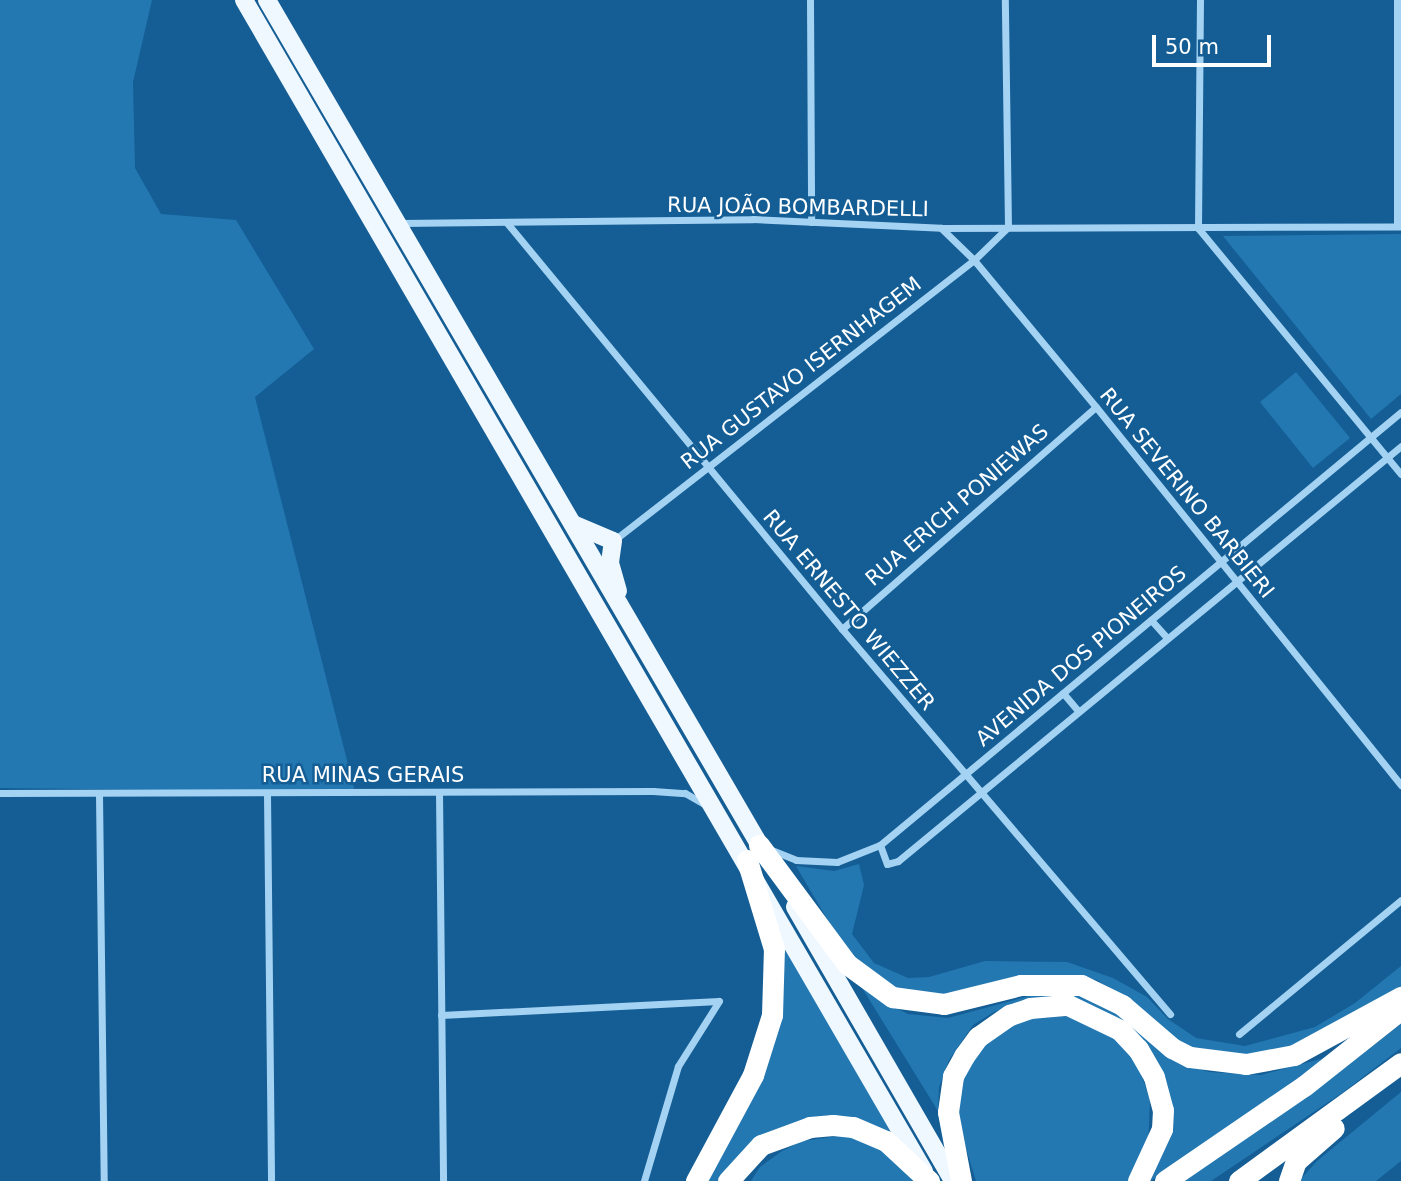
<!DOCTYPE html>
<meta charset="utf-8">
<style>
body{margin:0}
#map{position:relative;width:1401px;height:1181px;overflow:hidden;background:#145e95;font-family:"DejaVu Sans",sans-serif}
div>[style]{position:absolute}
[style*='--x']{left:calc(var(--x)*1px);top:calc(var(--y)*1px);width:calc(var(--w)*1px);rotate:calc(var(--a)*1deg)}
.green>*{inset:0;background:#2378b2}
.minor>*{height:7px;margin:-3.5px;padding:0 3.5px;transform-origin:3.5px;border-radius:3.5px;background:#a4d2f2}
.primary>*{height:18px;margin:-9px;padding:0 9px;transform-origin:9px;border-radius:9px;background:#eff7ff}
.motorway>*{height:21px;margin:-10.5px;padding:0 10.5px;transform-origin:10.5px;border-radius:10.5px;background:#fff}
span{translate:-50% -50%;white-space:nowrap;text-align:center;line-height:1.15;-webkit-text-stroke:5px #145e95;paint-order:stroke}
.street-label{font-size:21px;color:#fff}
.scale{position:absolute;left:1152px;top:35px;width:119px;height:32px;box-sizing:border-box;border:4px solid #fff;border-top:0;padding-left:9px;font-size:21px;line-height:24px;white-space:nowrap;color:#fff;-webkit-text-stroke:5px #145e95;paint-order:stroke}
</style>
<div id="map">
<div class="green">
<i style="clip-path:polygon(0 0,152px 0,133px 82px,135px 168px,161px 214px,236px 220px,314px 349px,255px 397px,355px 792px,0 788px)"></i>
<i style="clip-path:polygon(1401px 234px,1401px 394px,1371px 419px,1223px 236px)"></i>
<i style="clip-path:polygon(1296px 372px,1350px 438px,1313px 468px,1260px 402px)"></i>
<i style="clip-path:polygon(859px 864px,864px 885px,852px 934px,874px 963px,908px 978px,929px 977px,985px 961px,1067px 962px,1113px 978px,1147px 997px,1168px 1019px,1196px 1038px,1245px 1046px,1315px 1027px,1355px 1003px,1401px 966px,1401px 995px,1378px 1011px,1263px 1057px,1190px 1050px,1132px 1002px,1097px 980px,1075px 975px,1032px 975px,935px 999px,886px 984px,843px 946px,796px 866px,834px 871px)"></i>
<i style="clip-path:polygon(752px 870px,902px 1151px,809px 1126px,725px 1181px,698px 1181px,775px 1015px)"></i>
<i style="clip-path:polygon(859px 983px,885px 1003px,908px 1014px,948px 1018px,1036px 994px,1072px 993px,1124px 1014px,1189px 1066px,1209px 1072px,1261px 1075px,1328px 1057px,1151px 1181px,1171px 1128px,1120px 1020px,1017px 1004px,994px 1012px,973px 1025px,949px 1060px,939px 1087px,938px 1111px)"></i>
<i style="clip-path:polygon(1073px 1016px,1095px 1024px,1124px 1045px,1138px 1065px,1150px 1099px,1148px 1147px,1129px 1181px,976px 1181px,956px 1116px,960px 1086px,972px 1059px,985px 1042px,1008px 1026px,1030px 1018px)"></i>
<i style="clip-path:polygon(1401px 1024px,1401px 1048px,1342px 1093px,1211px 1181px,1184px 1181px,1321px 1086px)"></i>
<i style="clip-path:polygon(1401px 1092px,1401px 1161px,1376px 1181px,1299px 1181px,1317px 1161px)"></i>
<i style="clip-path:polygon(846px 1135px,868px 1139px,919px 1181px,751px 1181px,760px 1167px,782px 1151px,802px 1141px)"></i>
</div>
<div class="minor">
<i style="--x:810;--y:0;--w:222;--a:89.7"></i>
<i style="--x:400;--y:223;--w:353;--a:-0.6"></i>
<i style="--x:753;--y:219;--w:188;--a:2.7"></i>
<i style="--x:941;--y:228;--w:460;--a:-0.2"></i>
<i style="--x:507;--y:223;--w:526;--a:50.47"></i>
<i style="--x:842;--y:629;--w:506;--a:49.57"></i>
<i style="--x:1397;--y:226;--w:226;--a:-90"></i>
<i style="--x:941;--y:228;--w:46;--a:44.1"></i>
<i style="--x:974;--y:260;--w:191;--a:50.3"></i>
<i style="--x:1096;--y:407;--w:486;--a:51.1"></i>
<i style="--x:1198;--y:228;--w:319;--a:50.5"></i>
<i style="--x:1198;--y:228;--w:228;--a:-89.5"></i>
<i style="--x:613;--y:541;--w:457;--a:-37.9"></i>
<i style="--x:974;--y:260;--w:47;--a:-44.1"></i>
<i style="--x:1008;--y:227;--w:227;--a:-90.8"></i>
<i style="--x:1151;--y:620;--w:24;--a:48"></i>
<i style="--x:842;--y:629;--w:337;--a:-41.2"></i>
<i style="--x:1063;--y:693;--w:23;--a:50"></i>
<i style="--x:439;--y:792;--w:389;--a:89.4"></i>
<i style="--x:0;--y:793;--w:653;--a:-0.18"></i>
<i style="--x:653;--y:791;--w:32;--a:4"></i>
<i style="--x:685;--y:793;--w:24;--a:30"></i>
<i style="--x:99;--y:794;--w:387;--a:89.3"></i>
<i style="--x:267;--y:794;--w:387;--a:89.4"></i>
<i style="--x:880;--y:845;--w:20;--a:70"></i>
<i style="--x:887;--y:864;--w:11;--a:-15"></i>
<i style="--x:898;--y:861;--w:652;--a:-39.52"></i>
<i style="--x:769;--y:849;--w:29;--a:22"></i>
<i style="--x:796;--y:860;--w:41;--a:2.8"></i>
<i style="--x:837;--y:862;--w:46;--a:-21.6"></i>
<i style="--x:880;--y:845;--w:677;--a:-39.73"></i>
<i style="--x:441;--y:1015;--w:278;--a:-2.9"></i>
<i style="--x:719;--y:1001;--w:77;--a:122.2"></i>
<i style="--x:678;--y:1066;--w:120;--a:106.5"></i>
<i style="--x:1239;--y:1034;--w:210;--a:-39.6"></i>
</div>
<div class="primary">
<i style="--x:244;--y:0;--w:1354;--a:59.86"></i>
<i style="--x:267;--y:0;--w:991;--a:59.76"></i>
<i style="--x:573;--y:524;--w:43;--a:23"></i>
<i style="--x:613;--y:541;--w:22;--a:98"></i>
<i style="--x:610;--y:563;--w:29;--a:74"></i>
<i style="--x:795;--y:907;--w:316;--a:60"></i>
</div>
<div class="motorway">
<i style="--x:759;--y:845;--w:148;--a:53.5"></i>
<i style="--x:847;--y:964;--w:56;--a:36.3"></i>
<i style="--x:892;--y:997;--w:52;--a:7.7"></i>
<i style="--x:944;--y:1004;--w:79;--a:-13.9"></i>
<i style="--x:1021;--y:985;--w:60;--a:0"></i>
<i style="--x:1081;--y:985;--w:46;--a:26"></i>
<i style="--x:1122;--y:1005;--w:66;--a:40.7"></i>
<i style="--x:1172;--y:1048;--w:20;--a:27"></i>
<i style="--x:1190;--y:1057;--w:56;--a:7.1"></i>
<i style="--x:1246;--y:1064;--w:49;--a:-10.6"></i>
<i style="--x:1294;--y:1055;--w:122;--a:-28.5"></i>
<i style="--x:696;--y:1181;--w:120;--a:-61.7"></i>
<i style="--x:753;--y:1075;--w:63;--a:-72.4"></i>
<i style="--x:772;--y:1015;--w:66;--a:-88.3"></i>
<i style="--x:774;--y:949;--w:93;--a:-106.9"></i>
<i style="--x:728;--y:1181;--w:49;--a:-47.5"></i>
<i style="--x:761;--y:1145;--w:52;--a:-20.2"></i>
<i style="--x:810;--y:1127;--w:23;--a:-5"></i>
<i style="--x:833;--y:1125;--w:20;--a:6"></i>
<i style="--x:853;--y:1127;--w:36;--a:23"></i>
<i style="--x:886;--y:1141;--w:59;--a:42.9"></i>
<i style="--x:961;--y:1181;--w:70;--a:-100.7"></i>
<i style="--x:948;--y:1112;--w:36;--a:-82"></i>
<i style="--x:953;--y:1076;--w:23;--a:-61"></i>
<i style="--x:964;--y:1056;--w:24;--a:-54"></i>
<i style="--x:978;--y:1037;--w:39;--a:-35"></i>
<i style="--x:1010;--y:1015;--w:21;--a:-19"></i>
<i style="--x:1030;--y:1008;--w:38;--a:-5"></i>
<i style="--x:1068;--y:1005;--w:58;--a:25.7"></i>
<i style="--x:1120;--y:1030;--w:26;--a:47"></i>
<i style="--x:1138;--y:1049;--w:32;--a:60"></i>
<i style="--x:1154;--y:1077;--w:34;--a:75"></i>
<i style="--x:1163;--y:1110;--w:19;--a:93"></i>
<i style="--x:1162;--y:1129;--w:57;--a:114.8"></i>
<i style="--x:1165;--y:1181;--w:168;--a:-34.4"></i>
<i style="--x:1304;--y:1086;--w:124;--a:-38.4"></i>
<i style="--x:1239;--y:1181;--w:200;--a:-36.1"></i>
<i style="--x:1289;--y:1181;--w:21;--a:-71"></i>
<i style="--x:1296;--y:1161;--w:50;--a:-41"></i>
</div>
<div class="street-label">
<span style="left:798px;top:207px;rotate:1deg">RUA JOÃO BOMBARDELLI</span>
<span style="left:801px;top:373px;rotate:-38deg">RUA GUSTAVO ISERNHAGEM</span>
<span style="left:1187px;top:493px;rotate:51deg">RUA SEVERINO BARBIERI</span>
<span style="left:957px;top:505px;rotate:-41deg">RUA ERICH PONIEWAS</span>
<span style="left:849px;top:610px;rotate:50deg">RUA ERNESTO WIEZZER</span>
<span style="left:1081px;top:656px;rotate:-40deg">AVENIDA DOS PIONEIROS</span>
<span style="left:363px;top:775px">RUA MINAS GERAIS</span>
</div>
<div class="scale">50 m</div>
</div>
